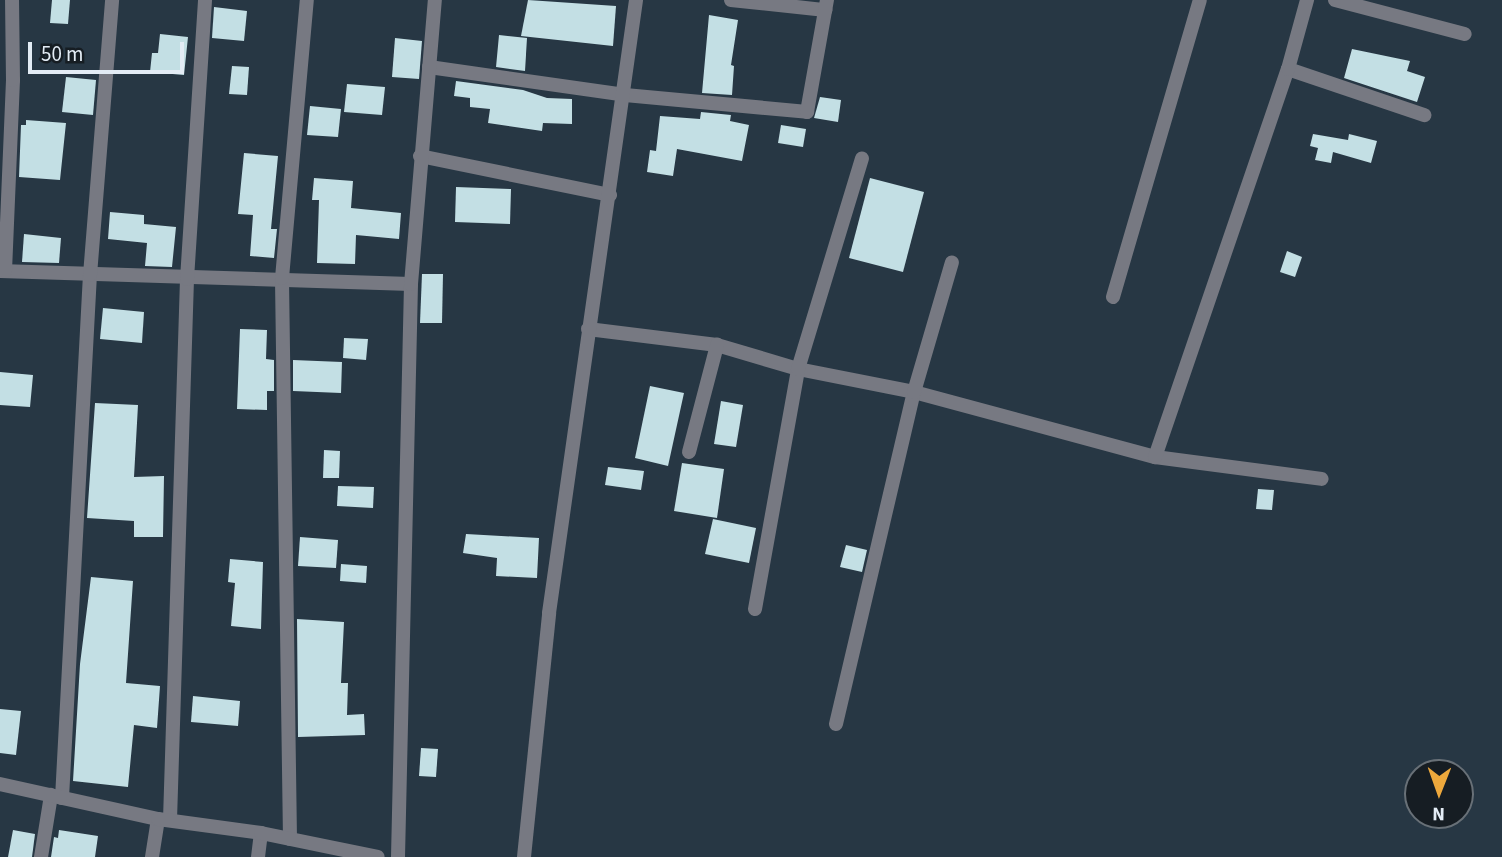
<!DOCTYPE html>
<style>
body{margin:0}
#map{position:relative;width:1502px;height:857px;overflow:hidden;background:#273744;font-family:"Source Sans 3",sans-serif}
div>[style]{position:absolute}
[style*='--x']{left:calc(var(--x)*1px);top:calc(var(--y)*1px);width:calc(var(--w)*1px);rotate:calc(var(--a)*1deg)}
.building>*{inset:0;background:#c3dfe4}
.minor>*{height:14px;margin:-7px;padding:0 7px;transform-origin:7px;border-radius:7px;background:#777982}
.tertiary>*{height:14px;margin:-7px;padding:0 7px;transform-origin:7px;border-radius:7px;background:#777982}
span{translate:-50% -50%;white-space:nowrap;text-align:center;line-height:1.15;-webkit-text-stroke:7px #161d23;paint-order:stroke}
.north{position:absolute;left:1404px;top:759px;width:70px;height:70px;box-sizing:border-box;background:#161d23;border:2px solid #687077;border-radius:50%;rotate:181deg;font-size:19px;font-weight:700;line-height:28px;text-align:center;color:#e3ecf5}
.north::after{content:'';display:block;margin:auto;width:24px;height:32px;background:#eda83c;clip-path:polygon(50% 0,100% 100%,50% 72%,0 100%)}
.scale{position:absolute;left:28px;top:42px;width:156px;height:32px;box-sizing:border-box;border:4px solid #e3ecf5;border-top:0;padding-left:9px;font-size:21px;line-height:24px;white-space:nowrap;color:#e3ecf5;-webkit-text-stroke:5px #161d23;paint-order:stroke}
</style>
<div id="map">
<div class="building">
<i style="clip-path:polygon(52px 0,70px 0,68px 24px,50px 23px)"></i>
<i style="clip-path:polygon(528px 0,616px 6px,613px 46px,521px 36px)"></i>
<i style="clip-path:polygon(214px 7px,247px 11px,244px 41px,212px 38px)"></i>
<i style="clip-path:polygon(709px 15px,738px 20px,731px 65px,734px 66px,732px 95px,702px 93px)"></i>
<i style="clip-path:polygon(160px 34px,188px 37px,184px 75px,150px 72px,152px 53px,158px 53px)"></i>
<i style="clip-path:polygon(499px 35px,527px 38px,525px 71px,496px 67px)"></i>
<i style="clip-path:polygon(395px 38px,422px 41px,419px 79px,392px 77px)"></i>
<i style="clip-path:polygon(1352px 49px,1410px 61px,1407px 71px,1425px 77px,1417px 102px,1344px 78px)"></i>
<i style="clip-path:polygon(232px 66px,249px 67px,247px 95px,229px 94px)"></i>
<i style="clip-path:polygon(66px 77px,96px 80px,93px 115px,62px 112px)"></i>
<i style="clip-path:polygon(456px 81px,523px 90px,547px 98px,572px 99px,572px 124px,543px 123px,542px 131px,488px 123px,490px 109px,470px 107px,470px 98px,454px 96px)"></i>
<i style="clip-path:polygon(347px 84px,385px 87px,382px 115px,344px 112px)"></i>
<i style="clip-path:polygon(820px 97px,841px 100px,838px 122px,814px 118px)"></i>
<i style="clip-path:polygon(310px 106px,341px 109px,338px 137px,307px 135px)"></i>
<i style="clip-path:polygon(701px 112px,731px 115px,730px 121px,749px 125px,742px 161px,677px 149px,673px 176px,647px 172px,650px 150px,656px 151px,660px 116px,700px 119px)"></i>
<i style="clip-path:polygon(26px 120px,66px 123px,60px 180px,19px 177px,21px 125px,26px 125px)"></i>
<i style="clip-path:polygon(781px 125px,806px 129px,803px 147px,778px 143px)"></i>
<i style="clip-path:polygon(1313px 134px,1348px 140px,1349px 134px,1377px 141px,1371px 163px,1333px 152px,1331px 163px,1315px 160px,1318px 148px,1310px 146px)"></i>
<i style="clip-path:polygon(244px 153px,278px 156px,271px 229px,277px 229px,274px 258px,250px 256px,253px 215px,238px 214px)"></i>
<i style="clip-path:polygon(314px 178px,353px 181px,351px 208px,401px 213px,399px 239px,356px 235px,355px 264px,317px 263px,319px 200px,312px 200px)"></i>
<i style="clip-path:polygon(870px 178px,924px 192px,903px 272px,849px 258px)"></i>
<i style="clip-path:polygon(456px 187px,511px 189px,510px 224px,455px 222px)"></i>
<i style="clip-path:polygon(110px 212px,144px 215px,144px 224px,176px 227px,172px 267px,145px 266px,147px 243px,108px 239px)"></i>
<i style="clip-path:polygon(24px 234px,61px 238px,59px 263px,22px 262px)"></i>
<i style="clip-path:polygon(1287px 251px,1302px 257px,1295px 277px,1280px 272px)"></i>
<i style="clip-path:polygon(422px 274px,443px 274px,442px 323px,420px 323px)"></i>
<i style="clip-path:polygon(103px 308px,144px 312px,142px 343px,100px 339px)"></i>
<i style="clip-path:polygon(240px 329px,267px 330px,266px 359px,274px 360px,274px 391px,267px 391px,267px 410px,237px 409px)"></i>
<i style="clip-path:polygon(344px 338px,368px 339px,366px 360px,343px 358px)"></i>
<i style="clip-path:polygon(293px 360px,342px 362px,341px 393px,293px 391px)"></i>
<i style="clip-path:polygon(0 372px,33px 375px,30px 407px,0 405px)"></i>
<i style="clip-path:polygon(650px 386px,684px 393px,668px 466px,635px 458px)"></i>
<i style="clip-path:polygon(721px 401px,743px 405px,736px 447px,714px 444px)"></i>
<i style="clip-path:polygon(95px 403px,138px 405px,134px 477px,164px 476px,163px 537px,134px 537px,134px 521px,87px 518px)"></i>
<i style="clip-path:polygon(324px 450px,340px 451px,339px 478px,323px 478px)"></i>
<i style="clip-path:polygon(682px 463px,724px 469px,717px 518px,674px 511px)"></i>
<i style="clip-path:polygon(608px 467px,644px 471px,641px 490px,605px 485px)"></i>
<i style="clip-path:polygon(338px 486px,374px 487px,373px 508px,337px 506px)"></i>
<i style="clip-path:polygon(1258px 489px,1274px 490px,1272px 510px,1256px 509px)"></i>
<i style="clip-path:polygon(713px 519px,756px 528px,749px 563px,705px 554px)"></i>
<i style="clip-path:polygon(466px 534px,539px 538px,537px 578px,496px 576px,497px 558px,463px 553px)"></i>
<i style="clip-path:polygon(300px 537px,338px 540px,336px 568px,298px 566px)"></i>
<i style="clip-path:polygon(846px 545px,867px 550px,862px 572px,840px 567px)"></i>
<i style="clip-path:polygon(230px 559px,263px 562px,261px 629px,231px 626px,235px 583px,228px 582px)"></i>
<i style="clip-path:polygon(341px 564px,367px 566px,366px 583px,340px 581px)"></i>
<i style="clip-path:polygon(91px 577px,133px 581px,126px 683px,160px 686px,157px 728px,134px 725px,128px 787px,73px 781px,80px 664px)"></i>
<i style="clip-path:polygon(297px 619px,344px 622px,341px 683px,348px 683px,347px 715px,364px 714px,365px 735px,298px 737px)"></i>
<i style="clip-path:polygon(193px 696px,240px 701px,238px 726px,191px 722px)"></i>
<i style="clip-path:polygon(0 709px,21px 711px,16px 755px,0 753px)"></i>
<i style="clip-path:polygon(421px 748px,438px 749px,436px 777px,419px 776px)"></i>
<i style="clip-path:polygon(13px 830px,35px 834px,32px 857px,8px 857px)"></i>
<i style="clip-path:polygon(59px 830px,98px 836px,95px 857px,51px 857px,54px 837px,58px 838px)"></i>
</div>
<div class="minor">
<i style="--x:731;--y:0;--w:95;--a:6.1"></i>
<i style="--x:1335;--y:0;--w:134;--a:14.7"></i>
<i style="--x:429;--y:67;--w:198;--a:8.1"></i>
<i style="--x:625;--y:95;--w:183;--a:5.3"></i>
<i style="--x:807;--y:112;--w:114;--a:-79.9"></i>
<i style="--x:1288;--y:69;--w:144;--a:18.7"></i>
<i style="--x:420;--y:156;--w:194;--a:11.6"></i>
<i style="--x:0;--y:271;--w:411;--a:1.8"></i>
<i style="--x:5;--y:271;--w:191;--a:-87.6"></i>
<i style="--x:13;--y:80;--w:80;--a:-90.7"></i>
<i style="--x:1113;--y:297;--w:309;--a:-73.7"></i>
<i style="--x:588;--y:329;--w:130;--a:7.1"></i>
<i style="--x:717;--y:345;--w:84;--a:16.5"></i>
<i style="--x:798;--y:369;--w:118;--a:11.2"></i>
<i style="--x:914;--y:392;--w:250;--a:15.1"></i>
<i style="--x:1155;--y:457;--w:168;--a:7.5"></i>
<i style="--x:689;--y:452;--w:111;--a:-75.3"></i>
<i style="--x:1155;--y:457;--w:410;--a:-71.1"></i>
<i style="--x:1288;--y:69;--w:72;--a:-74.6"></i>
<i style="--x:755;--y:609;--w:244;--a:-79.8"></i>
<i style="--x:798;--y:369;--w:220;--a:-73.1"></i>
<i style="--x:836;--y:724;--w:341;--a:-76.8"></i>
<i style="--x:914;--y:392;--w:135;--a:-73.7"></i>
<i style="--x:62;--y:798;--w:524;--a:-86.94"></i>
<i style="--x:90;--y:275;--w:276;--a:-85.4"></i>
<i style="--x:170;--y:820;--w:541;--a:-88.2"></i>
<i style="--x:187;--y:279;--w:280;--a:-86.3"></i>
<i style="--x:290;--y:839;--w:561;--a:-90.82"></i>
<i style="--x:282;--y:278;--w:279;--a:-84.9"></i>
<i style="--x:41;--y:857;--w:63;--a:-80.8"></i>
<i style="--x:152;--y:857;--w:38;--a:-81"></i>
<i style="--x:258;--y:857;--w:24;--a:-83"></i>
<i style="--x:398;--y:857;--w:573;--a:-88.7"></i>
<i style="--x:411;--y:284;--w:285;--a:-85.2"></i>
</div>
<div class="tertiary">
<i style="--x:0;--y:784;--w:162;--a:12.5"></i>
<i style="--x:158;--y:819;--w:104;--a:7.7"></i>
<i style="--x:261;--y:833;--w:119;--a:11.6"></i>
<i style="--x:524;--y:857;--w:245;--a:-84.1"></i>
<i style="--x:549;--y:613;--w:619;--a:-81.92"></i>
</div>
<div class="north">N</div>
<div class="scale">50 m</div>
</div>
